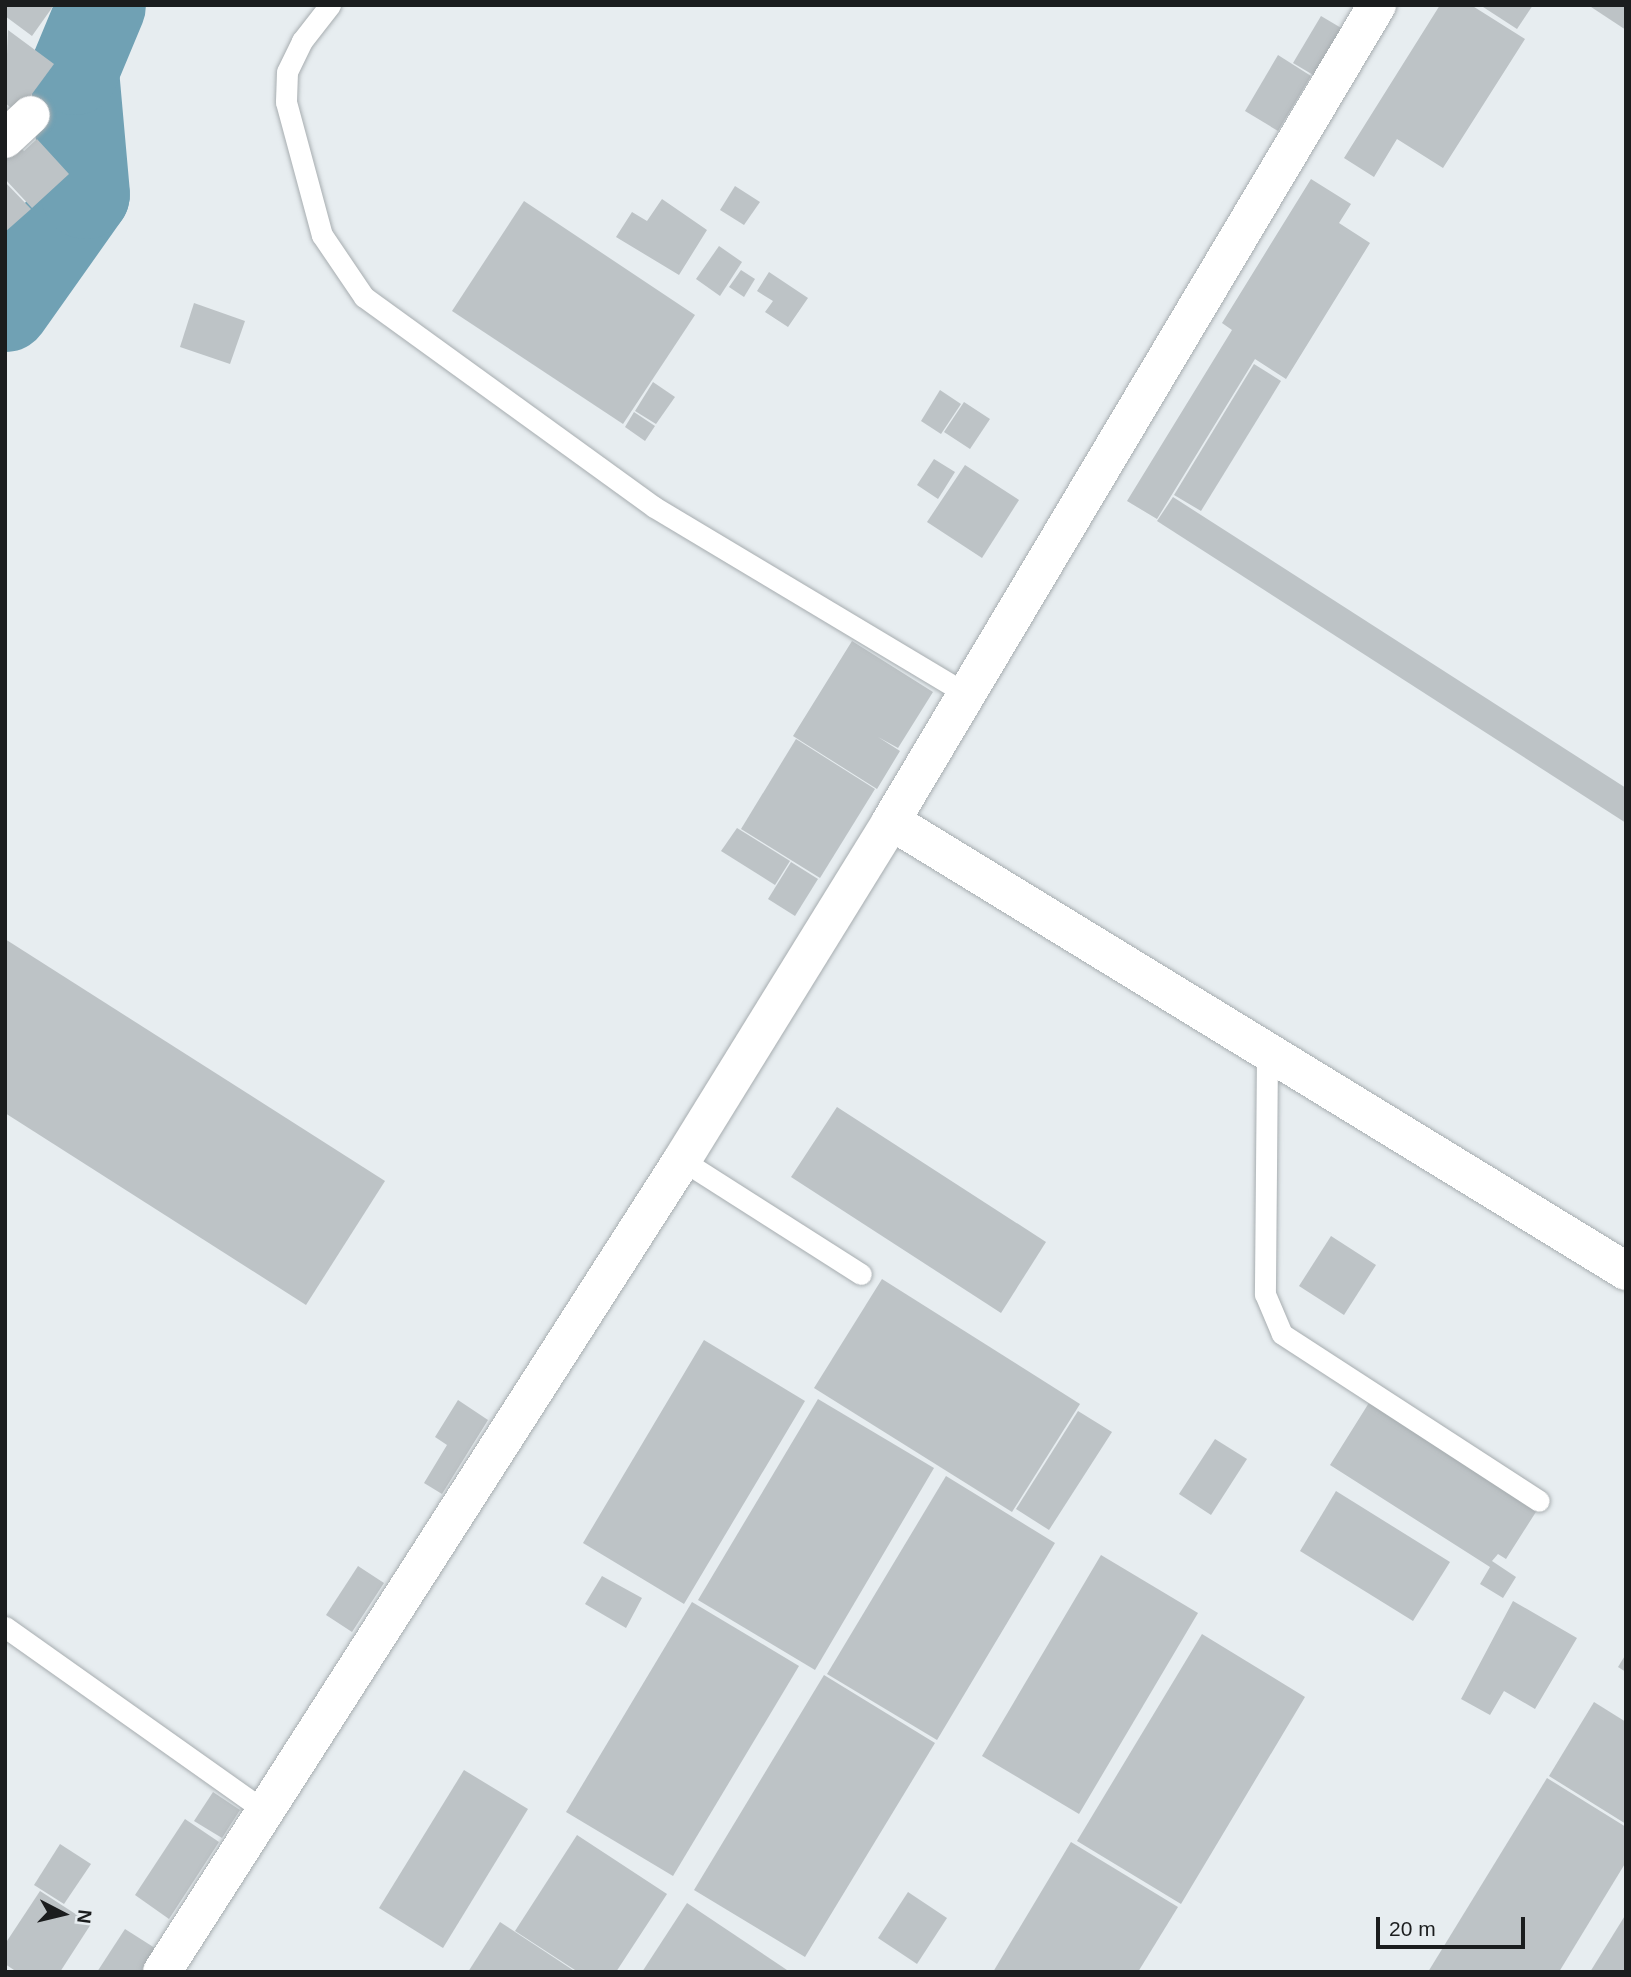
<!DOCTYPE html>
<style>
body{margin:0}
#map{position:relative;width:1631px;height:1977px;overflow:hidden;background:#e7edf0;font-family:Arial,sans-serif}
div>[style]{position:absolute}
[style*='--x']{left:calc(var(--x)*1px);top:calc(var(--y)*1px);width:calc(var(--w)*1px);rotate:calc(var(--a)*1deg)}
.river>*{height:89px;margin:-44.5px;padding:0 44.5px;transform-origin:44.5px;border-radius:44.5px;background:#70a1b4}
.building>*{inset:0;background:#bdc3c6}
.roads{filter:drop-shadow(0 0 2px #a7adb0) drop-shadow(0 0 2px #a7adb0)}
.lane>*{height:21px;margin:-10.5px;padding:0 10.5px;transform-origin:10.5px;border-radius:10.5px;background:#fff}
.street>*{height:38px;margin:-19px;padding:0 19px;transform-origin:19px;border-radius:19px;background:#fff}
span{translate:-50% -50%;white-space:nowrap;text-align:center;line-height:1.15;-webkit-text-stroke:5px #e7edf0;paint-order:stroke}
.frame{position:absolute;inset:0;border:7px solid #1b1d1e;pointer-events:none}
.north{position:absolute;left:28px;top:1879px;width:70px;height:70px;-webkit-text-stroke:5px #e7edf0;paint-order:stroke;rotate:97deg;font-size:19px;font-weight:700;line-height:28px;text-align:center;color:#1b1d1e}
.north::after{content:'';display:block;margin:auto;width:24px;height:32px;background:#1b1d1e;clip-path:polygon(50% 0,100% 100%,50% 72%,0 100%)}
.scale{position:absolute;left:1376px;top:1917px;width:149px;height:32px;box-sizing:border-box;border:4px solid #1b1d1e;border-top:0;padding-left:9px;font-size:21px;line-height:24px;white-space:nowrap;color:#1b1d1e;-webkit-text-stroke:5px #e7edf0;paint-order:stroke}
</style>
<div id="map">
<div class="river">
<i style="--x:5;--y:307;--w:138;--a:-54.7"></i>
<i style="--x:85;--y:194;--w:124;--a:-95.1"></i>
<i style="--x:74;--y:70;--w:70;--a:-67.4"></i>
</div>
<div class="building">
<i style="clip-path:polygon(6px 5px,54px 5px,32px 36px,5px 16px)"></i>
<i style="clip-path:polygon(1440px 5px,1471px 5px,1525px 39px,1443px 168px,1397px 139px,1374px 177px,1344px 158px)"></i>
<i style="clip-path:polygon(1480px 5px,1533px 5px,1517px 29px)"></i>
<i style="clip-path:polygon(1588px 5px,1626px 5px,1626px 30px)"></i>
<i style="clip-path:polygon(1321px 16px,1353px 35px,1325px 82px,1293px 63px)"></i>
<i style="clip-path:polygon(8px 30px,54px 64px,18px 113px,5px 103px)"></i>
<i style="clip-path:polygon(1278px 55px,1311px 76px,1278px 131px,1245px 111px)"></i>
<i style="clip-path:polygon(37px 139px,69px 174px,32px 208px,5px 179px,5px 150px,14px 141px,24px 151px)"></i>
<i style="clip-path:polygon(1311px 179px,1351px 204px,1339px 223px,1370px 243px,1286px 379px,1255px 359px,1157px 519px,1127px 501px,1232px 330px,1222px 323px)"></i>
<i style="clip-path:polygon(5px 182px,31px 209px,5px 232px)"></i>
<i style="clip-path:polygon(735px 186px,760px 202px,744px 225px,720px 210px)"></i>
<i style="clip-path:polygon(662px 199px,707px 230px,679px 275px,616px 237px,632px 212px,647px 221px)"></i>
<i style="clip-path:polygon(524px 201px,695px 315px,623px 424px,452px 311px)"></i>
<i style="clip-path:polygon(719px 246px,742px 262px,720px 296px,696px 279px)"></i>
<i style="clip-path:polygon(741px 270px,755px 279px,744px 297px,729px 287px)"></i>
<i style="clip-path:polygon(769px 272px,808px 298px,788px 327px,765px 312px,773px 301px,757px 291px)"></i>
<i style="clip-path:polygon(194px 303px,245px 321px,230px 364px,180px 347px)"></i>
<i style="clip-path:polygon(1254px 364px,1281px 381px,1201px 511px,1174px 495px)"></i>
<i style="clip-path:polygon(653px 382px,675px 397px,656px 424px,635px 411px)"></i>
<i style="clip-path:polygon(940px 390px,961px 404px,941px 434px,921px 421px)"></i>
<i style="clip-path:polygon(964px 402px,990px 419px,970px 449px,944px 432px)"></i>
<i style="clip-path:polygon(634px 412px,655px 426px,645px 441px,625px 427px)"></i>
<i style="clip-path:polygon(934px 459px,955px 472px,938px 499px,917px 485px)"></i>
<i style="clip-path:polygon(965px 465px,1019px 500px,982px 558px,927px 522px)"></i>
<i style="clip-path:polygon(1173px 497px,1626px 788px,1626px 823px,1157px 521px)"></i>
<i style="clip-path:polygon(852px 641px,933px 692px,898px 748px,878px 737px,900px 751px,877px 789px,793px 736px)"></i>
<i style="clip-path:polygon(796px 739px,875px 789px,820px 878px,741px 829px)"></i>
<i style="clip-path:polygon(737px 828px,790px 861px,775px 885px,721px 851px)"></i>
<i style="clip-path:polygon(791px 862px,818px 879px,795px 916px,768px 899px)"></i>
<i style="clip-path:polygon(5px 939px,385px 1181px,306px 1305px,5px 1113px)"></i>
<i style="clip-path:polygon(837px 1107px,1046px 1242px,1001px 1313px,791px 1177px)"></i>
<i style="clip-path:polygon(1331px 1236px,1376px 1265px,1344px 1315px,1299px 1286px)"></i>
<i style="clip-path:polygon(882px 1279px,1080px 1404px,1012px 1512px,814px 1388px)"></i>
<i style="clip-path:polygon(704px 1340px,805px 1401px,684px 1604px,583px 1543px)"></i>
<i style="clip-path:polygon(1372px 1398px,1541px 1504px,1506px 1559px,1498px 1554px,1492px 1561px,1516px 1577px,1503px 1598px,1480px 1584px,1490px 1567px,1330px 1465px)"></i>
<i style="clip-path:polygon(818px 1399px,934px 1468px,815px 1670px,698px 1600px)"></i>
<i style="clip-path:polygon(458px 1400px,488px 1420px,442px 1494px,424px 1483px,447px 1445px,435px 1437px)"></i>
<i style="clip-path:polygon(1078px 1411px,1112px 1432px,1049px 1530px,1016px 1509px)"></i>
<i style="clip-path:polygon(1215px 1439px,1247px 1459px,1211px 1515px,1179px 1494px)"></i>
<i style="clip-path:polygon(946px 1476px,1055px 1543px,937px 1740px,827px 1674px)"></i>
<i style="clip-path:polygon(1336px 1491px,1450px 1562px,1413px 1621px,1300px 1551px)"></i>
<i style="clip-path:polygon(1101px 1555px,1198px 1613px,1079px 1814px,982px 1756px)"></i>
<i style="clip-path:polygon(358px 1566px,384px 1583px,352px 1632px,326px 1615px)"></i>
<i style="clip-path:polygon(602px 1576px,642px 1598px,626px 1628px,585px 1604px)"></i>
<i style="clip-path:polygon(1513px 1601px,1577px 1638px,1535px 1709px,1504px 1691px,1490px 1715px,1461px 1699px)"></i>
<i style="clip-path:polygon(692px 1602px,799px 1666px,673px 1876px,566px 1812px)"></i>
<i style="clip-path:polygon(1202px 1634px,1305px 1697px,1181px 1904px,1077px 1841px)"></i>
<i style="clip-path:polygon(1626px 1654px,1626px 1672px,1618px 1667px)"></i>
<i style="clip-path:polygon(824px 1675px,935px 1743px,805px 1957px,694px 1890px)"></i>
<i style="clip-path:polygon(1594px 1702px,1626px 1722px,1626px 1824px,1549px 1776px)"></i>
<i style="clip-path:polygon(464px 1770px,528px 1809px,443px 1948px,379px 1908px)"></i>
<i style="clip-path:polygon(1547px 1778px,1626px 1827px,1626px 1862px,1559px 1972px,1428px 1972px)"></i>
<i style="clip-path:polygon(213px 1792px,240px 1810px,222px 1838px,194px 1821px)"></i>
<i style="clip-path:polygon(185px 1819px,219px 1842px,169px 1919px,135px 1895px)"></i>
<i style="clip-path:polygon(577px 1835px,667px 1894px,616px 1972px,578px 1972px,515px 1931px)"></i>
<i style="clip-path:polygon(1071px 1842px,1178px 1907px,1138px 1972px,993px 1972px)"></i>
<i style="clip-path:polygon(60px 1844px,91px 1864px,64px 1904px,34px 1885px)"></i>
<i style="clip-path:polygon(40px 1891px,91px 1924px,60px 1972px,17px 1972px,5px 1964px,5px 1944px)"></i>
<i style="clip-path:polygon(908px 1892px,947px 1918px,917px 1964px,878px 1938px)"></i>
<i style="clip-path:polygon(687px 1903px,790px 1972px,642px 1972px)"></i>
<i style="clip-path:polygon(1626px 1914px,1626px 1972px,1590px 1972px)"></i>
<i style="clip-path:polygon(500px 1922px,576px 1972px,468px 1972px)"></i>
<i style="clip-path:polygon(125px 1929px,158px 1950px,144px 1972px,97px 1972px)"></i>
</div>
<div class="roads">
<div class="lane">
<i style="--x:330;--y:5;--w:46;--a:127.9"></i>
<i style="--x:302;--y:41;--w:34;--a:116"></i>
<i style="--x:287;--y:72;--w:30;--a:92"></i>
<i style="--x:286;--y:102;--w:138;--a:74.9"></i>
<i style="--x:322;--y:235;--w:75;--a:55.9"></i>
<i style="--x:364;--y:297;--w:358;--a:35.9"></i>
<i style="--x:654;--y:507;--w:364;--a:30.9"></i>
<i style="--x:1267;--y:1055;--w:239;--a:90.5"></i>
<i style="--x:1265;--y:1294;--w:43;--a:67"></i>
<i style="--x:1282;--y:1334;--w:306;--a:33"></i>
<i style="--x:682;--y:1160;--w:212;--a:32.5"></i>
<i style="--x:5;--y:1627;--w:320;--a:35.3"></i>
</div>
<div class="street">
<i style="--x:5;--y:139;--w:35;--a:-43"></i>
<i style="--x:891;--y:821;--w:862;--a:31.48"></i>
<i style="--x:162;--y:1972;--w:964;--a:-57.36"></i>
<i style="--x:682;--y:1160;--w:398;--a:-58.3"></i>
<i style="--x:891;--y:821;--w:950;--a:-59.22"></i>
</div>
</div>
<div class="frame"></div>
<div class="north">N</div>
<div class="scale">20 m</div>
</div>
